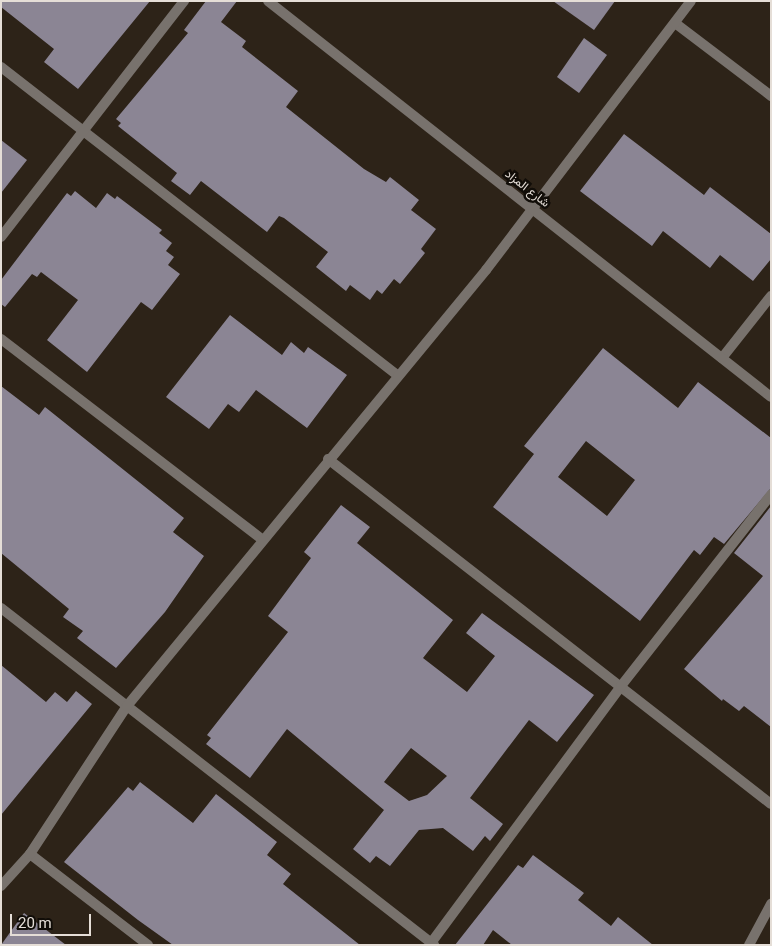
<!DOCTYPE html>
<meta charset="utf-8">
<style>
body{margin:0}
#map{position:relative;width:772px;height:946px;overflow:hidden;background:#2d2318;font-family:Roboto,Vazirmatn,sans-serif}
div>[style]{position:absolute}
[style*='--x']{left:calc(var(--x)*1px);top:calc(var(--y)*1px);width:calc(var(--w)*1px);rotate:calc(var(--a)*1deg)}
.building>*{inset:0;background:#8b8594}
.minor>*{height:10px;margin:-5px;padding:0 5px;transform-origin:5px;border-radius:5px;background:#78726d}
.tertiary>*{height:10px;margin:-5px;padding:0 5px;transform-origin:5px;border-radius:5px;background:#78726d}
span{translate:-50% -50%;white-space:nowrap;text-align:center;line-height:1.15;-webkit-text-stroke:5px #110d08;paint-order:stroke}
.street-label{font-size:12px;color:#e5ded7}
.frame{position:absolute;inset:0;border:2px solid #e5ded7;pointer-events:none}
.scale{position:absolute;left:10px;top:914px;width:81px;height:22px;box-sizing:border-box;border:2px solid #e5ded7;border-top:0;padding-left:6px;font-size:15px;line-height:18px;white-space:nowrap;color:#e5ded7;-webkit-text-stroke:4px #110d08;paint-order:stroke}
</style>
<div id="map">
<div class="building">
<i style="clip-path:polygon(1px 1px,150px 1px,78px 89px,44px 62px,54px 49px,1px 7px)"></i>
<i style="clip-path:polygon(206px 1px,237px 1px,221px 22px,246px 41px,242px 47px,298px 91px,286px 107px,364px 169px,386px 182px,390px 177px,419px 200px,411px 210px,436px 229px,421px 249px,425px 253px,400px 284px,394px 279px,382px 294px,377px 290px,370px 300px,350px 285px,346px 291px,316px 267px,328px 252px,284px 218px,279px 216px,267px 232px,201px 181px,190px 195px,171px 181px,177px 173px,118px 126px,121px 123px,116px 119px,188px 33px,184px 30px)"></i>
<i style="clip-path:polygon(553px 1px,615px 1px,594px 30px)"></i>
<i style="clip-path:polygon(584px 38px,607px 55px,579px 93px,557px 77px)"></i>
<i style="clip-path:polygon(624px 134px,704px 195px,710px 187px,771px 234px,771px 259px,753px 281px,720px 255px,710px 268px,663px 231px,652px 246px,580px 191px)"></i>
<i style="clip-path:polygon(1px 140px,27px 160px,1px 193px)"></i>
<i style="clip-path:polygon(75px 191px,96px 208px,107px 193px,115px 199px,117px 196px,162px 230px,159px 233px,172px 243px,166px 251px,174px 257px,168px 265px,180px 274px,152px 310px,141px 302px,87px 372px,47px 340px,78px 300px,41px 272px,37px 277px,32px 274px,5px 307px,1px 304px,1px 280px,67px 193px,71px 196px)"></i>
<i style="clip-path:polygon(230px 315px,282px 355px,291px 342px,304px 353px,308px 347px,347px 375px,307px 428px,256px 390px,239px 412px,228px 404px,209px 429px,166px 397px)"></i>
<i style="clip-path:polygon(evenodd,603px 348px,678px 408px,698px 382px,771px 438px,771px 488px,724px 544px,714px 537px,700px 555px,694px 550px,640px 621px,493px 507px,534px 454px,524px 446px,603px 348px,586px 441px,635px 480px,607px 516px,558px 477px,586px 441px)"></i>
<i style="clip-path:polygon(1px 386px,39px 415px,45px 407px,184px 518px,173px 532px,204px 556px,165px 612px,116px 668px,77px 638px,83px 631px,63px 617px,69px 609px,1px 553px)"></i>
<i style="clip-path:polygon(evenodd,341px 505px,370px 527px,357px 543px,453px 620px,423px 658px,467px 692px,495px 656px,466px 633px,482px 613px,594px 695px,557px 742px,529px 720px,470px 798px,503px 824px,490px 841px,485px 836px,473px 851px,443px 828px,419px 830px,390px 866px,376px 856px,370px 863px,353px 849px,384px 810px,287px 729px,250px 778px,206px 744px,211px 738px,207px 735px,288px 632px,268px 616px,311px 558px,304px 552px,341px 505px,411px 748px,447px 776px,427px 795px,409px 801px,384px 782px,411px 748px)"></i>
<i style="clip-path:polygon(771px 506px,771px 727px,744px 706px,739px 711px,723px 699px,722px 701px,684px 669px,763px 576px,734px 553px)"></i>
<i style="clip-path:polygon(1px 665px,46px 702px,55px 692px,67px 702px,76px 691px,92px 704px,1px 815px)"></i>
<i style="clip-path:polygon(140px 782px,193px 823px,216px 794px,277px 842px,267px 855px,291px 874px,283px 884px,360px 945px,173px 945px,138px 920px,64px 862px,128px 787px,133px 791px)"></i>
<i style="clip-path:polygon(533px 855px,584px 893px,578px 900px,611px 926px,618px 917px,653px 945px,512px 945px,493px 930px,483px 945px,455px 945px,518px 865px,523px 868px)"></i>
<i style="clip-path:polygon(24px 913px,66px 945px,1px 945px)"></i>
</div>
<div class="minor">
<i style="--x:675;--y:23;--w:121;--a:37.2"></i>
<i style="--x:1;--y:67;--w:502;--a:37.87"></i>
<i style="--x:1;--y:237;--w:299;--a:-52.2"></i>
<i style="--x:1;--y:339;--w:330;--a:37.5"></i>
<i style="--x:722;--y:358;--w:79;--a:-51.7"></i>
<i style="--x:328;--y:459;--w:561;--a:37.91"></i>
<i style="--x:1;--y:608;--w:549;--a:37.89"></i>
<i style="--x:30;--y:854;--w:149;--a:37.6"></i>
<i style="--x:1;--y:886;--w:43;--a:-47.8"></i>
<i style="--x:30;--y:854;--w:177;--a:-56.8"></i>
<i style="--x:127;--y:706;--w:565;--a:-50.53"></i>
<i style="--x:486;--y:270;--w:338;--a:-52.7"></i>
<i style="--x:431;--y:943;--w:320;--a:-53.5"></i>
<i style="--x:621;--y:686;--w:243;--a:-51.9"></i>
<i style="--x:749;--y:945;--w:47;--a:-61.8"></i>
</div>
<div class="tertiary">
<i style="--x:268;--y:1;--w:640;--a:38.21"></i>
</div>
<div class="street-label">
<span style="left:527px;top:189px;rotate:38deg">شارع المزاد</span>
</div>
<div class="frame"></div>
<div class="scale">20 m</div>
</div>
